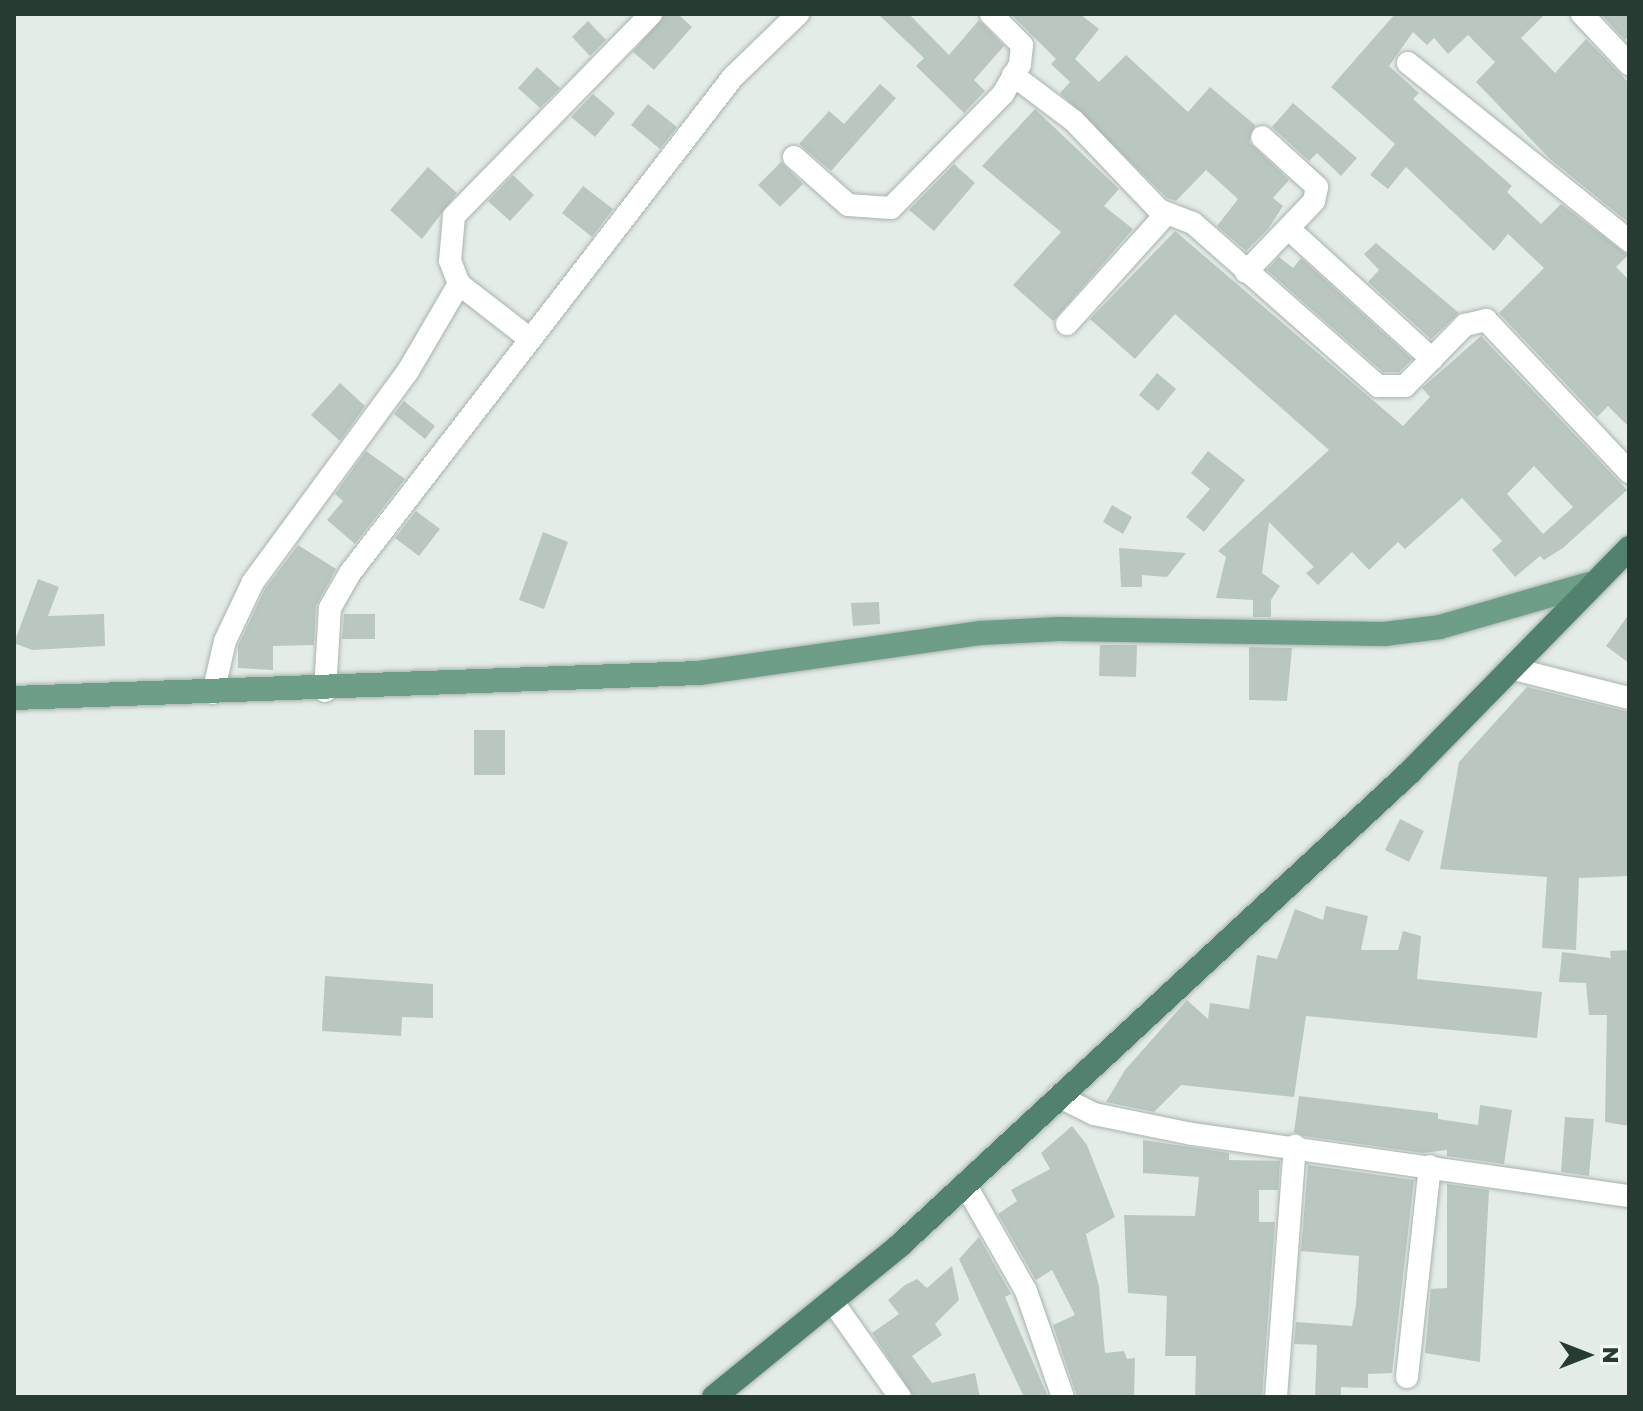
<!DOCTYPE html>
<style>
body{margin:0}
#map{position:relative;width:1643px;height:1411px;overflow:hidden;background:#e4ece7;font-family:"Golos Text",sans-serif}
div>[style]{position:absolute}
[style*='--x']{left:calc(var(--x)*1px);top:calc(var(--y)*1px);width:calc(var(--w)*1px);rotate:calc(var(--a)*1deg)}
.building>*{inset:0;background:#bac7c0}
.roads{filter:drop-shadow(0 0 2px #a7b4ad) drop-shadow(0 0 2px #a7b4ad)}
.minor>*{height:22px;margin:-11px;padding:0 11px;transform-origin:11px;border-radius:11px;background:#fff}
.primary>*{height:24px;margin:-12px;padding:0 12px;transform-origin:12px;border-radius:12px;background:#6e9d88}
.trunk>*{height:24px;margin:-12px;padding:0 12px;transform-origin:12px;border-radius:12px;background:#52816e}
span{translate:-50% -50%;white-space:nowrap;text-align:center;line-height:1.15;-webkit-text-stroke:6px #f5f9f6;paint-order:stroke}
.frame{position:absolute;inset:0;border:16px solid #263c32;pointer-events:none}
.north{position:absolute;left:1547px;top:1315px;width:80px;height:80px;-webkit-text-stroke:6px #f5f9f6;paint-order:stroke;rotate:90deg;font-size:22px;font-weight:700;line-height:32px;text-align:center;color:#263c32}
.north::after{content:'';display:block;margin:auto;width:28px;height:36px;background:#263c32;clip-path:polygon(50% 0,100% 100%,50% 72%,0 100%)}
</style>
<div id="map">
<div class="building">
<i style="clip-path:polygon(678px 14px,692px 27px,654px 70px,633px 52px,665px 14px)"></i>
<i style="clip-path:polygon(878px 14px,909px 14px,949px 55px,979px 20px,1004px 46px,974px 80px,985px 91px,964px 113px,916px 66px,924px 58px)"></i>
<i style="clip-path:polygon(1011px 14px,1080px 14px,1099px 29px,1075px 59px,1099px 82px,1126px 55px,1188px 112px,1210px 87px,1255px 125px,1249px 142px,1289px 180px,1273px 198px,1283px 206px,1268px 229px,1246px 251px,1217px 226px,1238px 199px,1206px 170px,1176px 201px,1167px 198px,1060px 93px,1070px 82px,1051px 64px,1056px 59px)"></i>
<i style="clip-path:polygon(1395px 14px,1545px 14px,1521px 38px,1555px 73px,1586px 39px,1629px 83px,1629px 223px,1550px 159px,1476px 82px,1495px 62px,1468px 35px,1448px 54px,1434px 38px,1427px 45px,1413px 32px,1389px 66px,1419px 93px,1413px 99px,1512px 186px,1507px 192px,1541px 224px,1561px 204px,1628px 255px,1616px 267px,1629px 280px,1629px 427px,1608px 406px,1597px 417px,1499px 313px,1544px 268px,1508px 234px,1494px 251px,1406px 167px,1388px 189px,1370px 175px,1395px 144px,1331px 87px)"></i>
<i style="clip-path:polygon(1601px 14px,1629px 14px,1629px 36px,1625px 40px)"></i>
<i style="clip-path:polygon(588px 21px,606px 40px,590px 56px,572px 37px)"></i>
<i style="clip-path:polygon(537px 67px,560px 88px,540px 108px,518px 88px)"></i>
<i style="clip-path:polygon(880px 84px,896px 98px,831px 171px,799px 144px,829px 111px,844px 124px)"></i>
<i style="clip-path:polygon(593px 94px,615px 113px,595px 137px,571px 117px)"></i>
<i style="clip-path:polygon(1293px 103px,1357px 158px,1341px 176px,1317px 153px,1309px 161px,1272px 127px)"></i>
<i style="clip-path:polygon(648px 104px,677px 127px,660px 149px,631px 125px)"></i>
<i style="clip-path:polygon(1035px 109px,1119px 189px,1104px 206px,1133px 229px,1053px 321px,1013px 285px,1061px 232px,982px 166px)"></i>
<i style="clip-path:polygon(781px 162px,803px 184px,780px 207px,758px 185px)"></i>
<i style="clip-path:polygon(954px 164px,975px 183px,934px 231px,909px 210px)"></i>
<i style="clip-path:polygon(428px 167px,457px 193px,422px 239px,390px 210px)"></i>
<i style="clip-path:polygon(513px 175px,534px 195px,510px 221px,488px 201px)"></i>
<i style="clip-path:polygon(583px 186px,613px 209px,592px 237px,562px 213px)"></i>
<i style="clip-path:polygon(evenodd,1175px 231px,1403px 426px,1430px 397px,1422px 388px,1481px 336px,1627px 490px,1563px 548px,1544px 560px,1540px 556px,1515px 577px,1492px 550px,1502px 541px,1462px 498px,1405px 549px,1398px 542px,1369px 570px,1352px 552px,1318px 585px,1306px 573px,1314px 567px,1269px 522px,1262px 573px,1280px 586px,1271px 600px,1271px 617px,1253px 617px,1253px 600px,1216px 598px,1226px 557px,1218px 551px,1329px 450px,1175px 314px,1135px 359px,1090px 319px,1175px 231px,1534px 466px,1573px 507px,1543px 534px,1507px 494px,1534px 466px)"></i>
<i style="clip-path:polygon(1376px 243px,1459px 313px,1431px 339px,1368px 282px,1379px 270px,1364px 254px)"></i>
<i style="clip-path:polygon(1279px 257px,1293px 268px,1301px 258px,1412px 359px,1399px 372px,1383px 372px,1267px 270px)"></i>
<i style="clip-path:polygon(1157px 373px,1176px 389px,1158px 411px,1139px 395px)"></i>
<i style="clip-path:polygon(340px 383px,365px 406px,340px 441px,311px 415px)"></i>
<i style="clip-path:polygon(404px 401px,435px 426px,425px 439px,394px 414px)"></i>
<i style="clip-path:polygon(366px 451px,405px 479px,355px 544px,327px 520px,343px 501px,335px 494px)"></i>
<i style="clip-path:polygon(1208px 451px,1245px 480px,1204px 532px,1186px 517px,1210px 489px,1191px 473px)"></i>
<i style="clip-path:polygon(1112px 505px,1132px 517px,1123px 534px,1103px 522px)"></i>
<i style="clip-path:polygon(416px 511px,440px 529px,419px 556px,395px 538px)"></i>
<i style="clip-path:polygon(543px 532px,568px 542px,544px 609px,519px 600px)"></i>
<i style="clip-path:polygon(298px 545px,336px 569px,316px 606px,314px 645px,273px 646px,273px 670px,238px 668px,238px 646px,265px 589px)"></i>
<i style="clip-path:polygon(1119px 548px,1186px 553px,1167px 577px,1142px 575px,1142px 587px,1121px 587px)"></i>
<i style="clip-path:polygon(38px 579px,59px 587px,48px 616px,104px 614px,105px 646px,32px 650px,14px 643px)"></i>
<i style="clip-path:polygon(879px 602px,880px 624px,853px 626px,851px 603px)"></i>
<i style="clip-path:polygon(344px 614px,375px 614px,375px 639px,342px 639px)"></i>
<i style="clip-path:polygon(1629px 614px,1629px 663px,1606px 646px)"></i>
<i style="clip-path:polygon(1100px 645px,1137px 645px,1136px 677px,1099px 676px)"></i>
<i style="clip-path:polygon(1249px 647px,1292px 648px,1287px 701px,1249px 700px)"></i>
<i style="clip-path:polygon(1527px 687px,1629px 712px,1629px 876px,1579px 878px,1576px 950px,1542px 948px,1547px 877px,1440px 869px,1459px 762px)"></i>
<i style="clip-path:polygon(474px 730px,505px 730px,505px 775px,474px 775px)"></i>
<i style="clip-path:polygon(1400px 819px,1424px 831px,1409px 862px,1385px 850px)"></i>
<i style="clip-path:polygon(1326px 906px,1368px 916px,1361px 950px,1398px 950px,1403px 931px,1421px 936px,1417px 979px,1542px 992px,1537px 1038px,1306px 1016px,1294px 1097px,1181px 1085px,1154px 1112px,1106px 1102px,1125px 1070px,1187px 1000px,1208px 1019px,1210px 1003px,1249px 1009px,1257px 955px,1277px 959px,1295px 909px,1323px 920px)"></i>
<i style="clip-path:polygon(1629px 950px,1629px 1126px,1605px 1122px,1607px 1015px,1589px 1015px,1586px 983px,1559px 982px,1562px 952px,1611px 958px,1610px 951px)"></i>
<i style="clip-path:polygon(325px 976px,433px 984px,433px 1018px,402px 1017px,401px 1036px,322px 1031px)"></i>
<i style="clip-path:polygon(1299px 1096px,1438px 1113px,1438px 1119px,1478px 1125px,1480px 1105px,1512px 1110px,1504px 1164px,1447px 1156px,1447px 1150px,1423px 1153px,1304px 1136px,1294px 1132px)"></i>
<i style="clip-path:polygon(1565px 1117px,1594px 1119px,1589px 1176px,1561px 1172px)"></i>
<i style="clip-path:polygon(1072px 1126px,1087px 1145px,1115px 1217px,1086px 1234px,1099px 1287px,1105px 1353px,1124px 1351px,1127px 1359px,1135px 1358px,1134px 1397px,1077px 1396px,1053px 1325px,1075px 1315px,1052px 1270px,1036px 1280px,998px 1214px,1017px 1201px,1011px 1190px,1050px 1169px,1041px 1153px)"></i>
<i style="clip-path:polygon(1143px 1140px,1229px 1153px,1229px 1160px,1280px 1161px,1278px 1190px,1259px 1190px,1259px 1222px,1275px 1222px,1262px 1397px,1195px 1397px,1196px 1356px,1165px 1356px,1167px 1296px,1128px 1293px,1124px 1215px,1195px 1216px,1199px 1177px,1143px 1173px)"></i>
<i style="clip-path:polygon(1308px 1165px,1414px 1180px,1392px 1373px,1368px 1374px,1368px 1388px,1341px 1387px,1341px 1397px,1315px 1397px,1317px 1345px,1294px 1344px,1296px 1322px,1352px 1326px,1356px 1305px,1359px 1256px,1301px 1251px)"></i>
<i style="clip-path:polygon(1447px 1184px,1489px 1190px,1480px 1362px,1425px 1353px,1431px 1289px,1447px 1288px)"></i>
<i style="clip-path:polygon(978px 1238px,979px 1237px,1011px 1294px,1005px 1297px,1048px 1397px,1024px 1397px,959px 1259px)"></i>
<i style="clip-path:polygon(952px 1266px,959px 1300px,935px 1324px,942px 1335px,912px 1356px,932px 1383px,975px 1373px,980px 1397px,914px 1397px,872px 1333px,899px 1314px,888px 1300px,905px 1285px,917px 1279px,927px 1288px)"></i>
</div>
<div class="roads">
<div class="minor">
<i style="--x:1582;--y:14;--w:69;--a:46.8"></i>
<i style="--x:1408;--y:63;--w:284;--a:38.8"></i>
<i style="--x:1013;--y:75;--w:76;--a:37"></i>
<i style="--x:1074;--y:121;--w:123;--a:46.3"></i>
<i style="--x:1159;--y:210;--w:36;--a:21"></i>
<i style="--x:1193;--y:223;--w:247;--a:41.4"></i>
<i style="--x:1378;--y:386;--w:27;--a:0"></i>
<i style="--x:1405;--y:386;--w:86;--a:-45.5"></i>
<i style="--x:1465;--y:325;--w:22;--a:-13"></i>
<i style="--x:1486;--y:320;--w:209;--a:46.7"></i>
<i style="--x:794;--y:157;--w:72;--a:41.6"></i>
<i style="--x:848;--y:205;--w:43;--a:4"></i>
<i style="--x:891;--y:208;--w:160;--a:-45.5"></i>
<i style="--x:1003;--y:94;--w:34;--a:-60"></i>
<i style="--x:1020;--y:64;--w:19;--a:-84"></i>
<i style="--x:1022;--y:45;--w:44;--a:-135"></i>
<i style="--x:1290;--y:230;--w:192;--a:42.3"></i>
<i style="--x:1246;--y:272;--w:98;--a:-46.2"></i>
<i style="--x:1314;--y:201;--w:14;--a:-78"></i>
<i style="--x:1317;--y:187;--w:74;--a:-137.7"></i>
<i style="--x:1067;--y:324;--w:147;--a:-48"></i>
<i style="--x:530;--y:339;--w:90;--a:-142.2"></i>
<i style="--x:459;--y:284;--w:25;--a:-111"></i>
<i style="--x:450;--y:261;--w:45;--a:-84.9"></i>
<i style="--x:454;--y:216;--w:282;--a:-45.7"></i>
<i style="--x:1514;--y:669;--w:119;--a:14.2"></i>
<i style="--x:325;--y:691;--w:83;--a:-86.6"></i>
<i style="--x:330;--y:608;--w:40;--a:-60.3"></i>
<i style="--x:350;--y:573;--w:627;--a:-52.33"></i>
<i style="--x:733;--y:77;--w:91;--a:-44.1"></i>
<i style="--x:213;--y:693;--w:53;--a:-77"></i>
<i style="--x:225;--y:641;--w:65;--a:-64.6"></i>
<i style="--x:253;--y:582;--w:262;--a:-53.7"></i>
<i style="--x:408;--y:371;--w:101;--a:-59.6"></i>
<i style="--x:1058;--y:1096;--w:40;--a:26.6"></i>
<i style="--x:1094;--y:1114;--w:100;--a:11.5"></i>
<i style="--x:1192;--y:1134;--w:441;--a:8.1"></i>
<i style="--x:965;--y:1184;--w:123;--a:60.3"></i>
<i style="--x:1026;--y:1291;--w:112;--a:70.8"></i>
<i style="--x:833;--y:1302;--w:116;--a:54.8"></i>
<i style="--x:1407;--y:1377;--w:212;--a:-83.8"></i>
<i style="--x:1276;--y:1397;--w:252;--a:-85.7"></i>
</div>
<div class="primary">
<i style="--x:14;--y:698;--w:685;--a:-2.09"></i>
<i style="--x:699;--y:673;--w:285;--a:-8.1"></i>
<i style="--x:981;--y:633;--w:78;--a:-2.9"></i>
<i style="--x:1059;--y:629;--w:325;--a:0.9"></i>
<i style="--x:1384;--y:634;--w:56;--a:-7.1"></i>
<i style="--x:1440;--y:627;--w:155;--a:-16.1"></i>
</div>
<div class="trunk">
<i style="--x:714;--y:1397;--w:239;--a:-39.2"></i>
<i style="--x:899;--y:1246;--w:696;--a:-42.84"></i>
<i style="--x:1409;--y:773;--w:315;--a:-45.6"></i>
</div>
</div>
<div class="frame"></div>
<div class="north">N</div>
</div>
